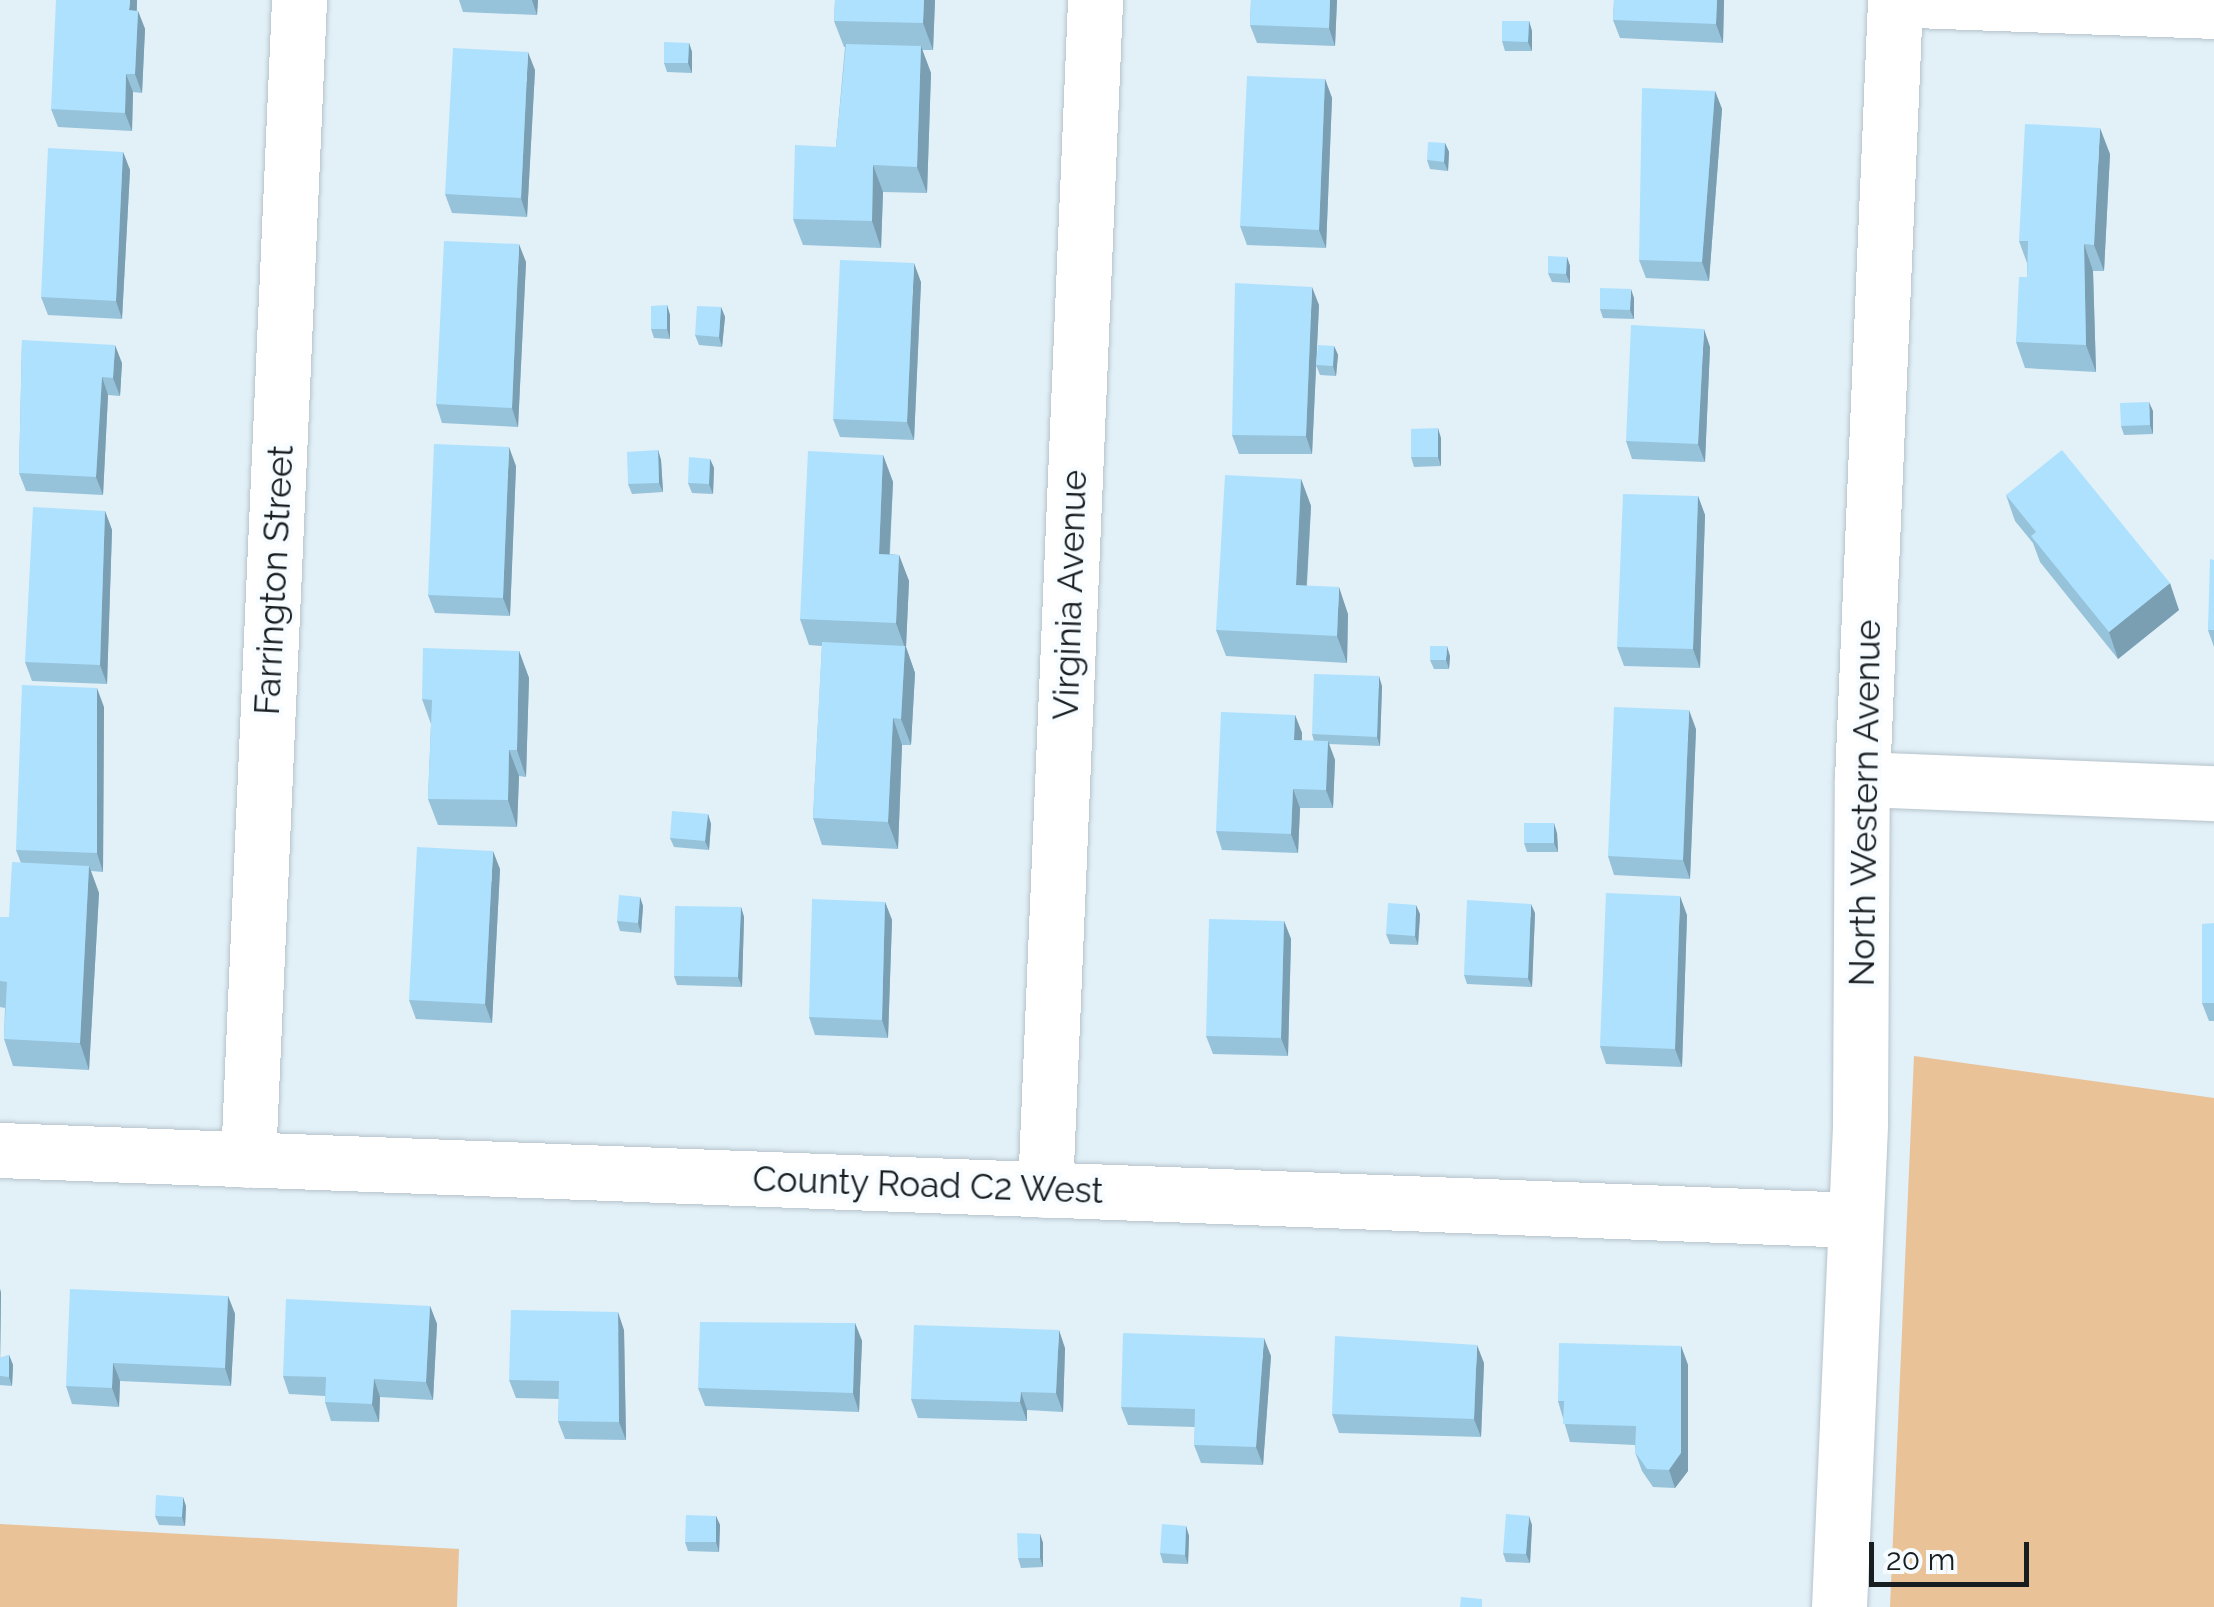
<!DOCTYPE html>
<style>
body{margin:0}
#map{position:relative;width:2214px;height:1607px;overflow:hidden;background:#e2f0f8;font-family:Raleway,sans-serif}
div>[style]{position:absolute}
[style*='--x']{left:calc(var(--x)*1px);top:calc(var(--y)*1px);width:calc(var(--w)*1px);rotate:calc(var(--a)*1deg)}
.green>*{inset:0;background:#e9c298}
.roads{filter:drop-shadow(0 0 2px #b6c3cb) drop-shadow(0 0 2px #b6c3cb)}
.minor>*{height:55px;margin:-27.5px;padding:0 27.5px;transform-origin:27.5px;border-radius:27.5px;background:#fff}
.wall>*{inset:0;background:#96c2da}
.shaded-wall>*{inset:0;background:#7a9eb2}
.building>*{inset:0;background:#aee1fe}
span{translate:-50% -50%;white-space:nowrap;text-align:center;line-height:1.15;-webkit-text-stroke:8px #f6fcff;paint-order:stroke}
.street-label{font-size:35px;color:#181d1f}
.scale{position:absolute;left:1869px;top:1542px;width:160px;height:45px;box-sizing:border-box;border:5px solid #181d1f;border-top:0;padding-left:12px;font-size:30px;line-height:35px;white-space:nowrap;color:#181d1f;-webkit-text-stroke:8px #f6fcff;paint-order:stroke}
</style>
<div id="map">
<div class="green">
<i style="clip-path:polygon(1914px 1056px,2214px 1098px,2214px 1607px,1890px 1607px)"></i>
<i style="clip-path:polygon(0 1524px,459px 1549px,457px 1607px,0 1607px)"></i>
</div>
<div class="roads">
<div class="minor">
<i style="--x:1915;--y:0;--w:299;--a:2.1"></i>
<i style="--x:1862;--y:779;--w:352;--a:2.3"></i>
<i style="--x:0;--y:1150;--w:1856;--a:2.16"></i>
<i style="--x:248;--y:1160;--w:1161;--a:-87.48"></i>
<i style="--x:1045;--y:1190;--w:1191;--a:-87.59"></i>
<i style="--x:1839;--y:1607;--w:484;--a:-87.5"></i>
<i style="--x:1860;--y:1123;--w:344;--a:-89.7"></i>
<i style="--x:1862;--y:779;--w:780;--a:-87.57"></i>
</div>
</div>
<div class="wall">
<i style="clip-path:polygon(137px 0,137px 11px,138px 11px,145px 29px,142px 93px,133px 92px,132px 131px,58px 127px,51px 109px)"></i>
<i style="clip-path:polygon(459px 0,538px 0,537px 15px,463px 12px)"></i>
<i style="clip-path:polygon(835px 0,935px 0,933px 50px,922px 50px,931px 73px,927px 193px,883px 192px,881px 248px,803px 245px,793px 219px,836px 147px,845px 47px,844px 47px,834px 21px)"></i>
<i style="clip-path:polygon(1251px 0,1337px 0,1335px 46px,1257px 43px,1250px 25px)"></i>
<i style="clip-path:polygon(1614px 0,1724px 0,1723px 43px,1620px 38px,1613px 20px)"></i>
<i style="clip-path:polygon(1529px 21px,1532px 31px,1532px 51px,1505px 51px,1502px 41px)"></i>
<i style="clip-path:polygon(689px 43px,692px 52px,692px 73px,667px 72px,664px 63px)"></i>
<i style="clip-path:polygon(535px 70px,527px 217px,452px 213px,445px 194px)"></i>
<i style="clip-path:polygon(1325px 79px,1332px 98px,1326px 248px,1247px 245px,1240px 226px)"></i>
<i style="clip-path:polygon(1715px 91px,1722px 109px,1709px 281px,1646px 278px,1639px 260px)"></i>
<i style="clip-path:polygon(1445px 143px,1449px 152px,1448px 171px,1430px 169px,1427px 160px)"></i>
<i style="clip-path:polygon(123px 152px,130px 170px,122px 319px,48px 315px,41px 297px)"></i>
<i style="clip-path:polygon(2110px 154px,2104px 271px,2093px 271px,2096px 372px,2025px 368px,2016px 342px,2027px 277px,2027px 263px,2019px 241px)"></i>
<i style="clip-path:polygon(1567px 257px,1570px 266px,1570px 283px,1552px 282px,1548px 273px)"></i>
<i style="clip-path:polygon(526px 262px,518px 427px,442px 423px,436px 404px)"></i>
<i style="clip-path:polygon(921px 282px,914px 440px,840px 437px,833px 419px)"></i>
<i style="clip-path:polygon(1634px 298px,1634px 319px,1603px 318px,1600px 309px)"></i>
<i style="clip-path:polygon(667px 305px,670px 315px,670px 339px,654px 338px,651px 329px)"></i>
<i style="clip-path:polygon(1319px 305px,1316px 365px,1334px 346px,1338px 355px,1336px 376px,1320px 375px,1316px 365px,1312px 454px,1239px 454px,1232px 435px)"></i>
<i style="clip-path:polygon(721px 307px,725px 317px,722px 347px,699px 345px,695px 335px)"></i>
<i style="clip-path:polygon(22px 340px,122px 363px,120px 396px,108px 395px,103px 495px,26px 491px,19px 473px)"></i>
<i style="clip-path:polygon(1710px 347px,1705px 462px,1632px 459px,1626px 441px)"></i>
<i style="clip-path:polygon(2153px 411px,2153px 434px,2124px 435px,2121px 426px)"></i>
<i style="clip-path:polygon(1441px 438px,1441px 466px,1414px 467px,1411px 457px)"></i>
<i style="clip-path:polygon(658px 450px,661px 460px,663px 492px,632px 494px,628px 484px)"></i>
<i style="clip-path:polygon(883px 455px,893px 482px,890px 554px,899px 555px,909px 581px,906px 647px,915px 673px,911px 745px,902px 745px,898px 849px,822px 845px,813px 818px,822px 646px,809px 645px,800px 619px)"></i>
<i style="clip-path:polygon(710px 459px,714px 468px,713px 494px,692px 493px,688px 483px)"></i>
<i style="clip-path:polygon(516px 466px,510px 616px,435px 613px,428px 595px)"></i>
<i style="clip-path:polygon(1301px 479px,1311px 506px,1307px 586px,1348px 614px,1347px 663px,1226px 656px,1216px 630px)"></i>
<i style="clip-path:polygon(2006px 495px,2179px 610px,2118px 659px,2040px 562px,2033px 543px,2015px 521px)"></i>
<i style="clip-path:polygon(1698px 496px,1705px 515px,1700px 668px,1624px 666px,1617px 647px)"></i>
<i style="clip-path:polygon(105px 511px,112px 530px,107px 684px,32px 681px,25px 662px)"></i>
<i style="clip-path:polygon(2214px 560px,2214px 647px,2208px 630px)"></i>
<i style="clip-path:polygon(519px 651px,529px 678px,526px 777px,519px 776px,517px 827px,438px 825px,428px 799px,431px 724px,422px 699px)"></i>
<i style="clip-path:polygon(1450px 656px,1449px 669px,1434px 669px,1430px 660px)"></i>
<i style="clip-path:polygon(1382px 686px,1380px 746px,1329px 744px,1335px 760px,1333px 808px,1300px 808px,1298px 853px,1222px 850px,1216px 831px,1295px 715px,1302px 733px,1302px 741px,1314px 741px,1312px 734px)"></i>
<i style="clip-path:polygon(104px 707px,103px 872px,91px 871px,99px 893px,89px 1070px,13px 1066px,4px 1039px,5px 1008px,0 1007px,0 917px,9px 917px,21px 863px,16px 850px)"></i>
<i style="clip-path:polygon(1696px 729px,1690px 879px,1614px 875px,1608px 856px)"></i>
<i style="clip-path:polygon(708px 814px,711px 824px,709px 850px,674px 847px,670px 838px)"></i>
<i style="clip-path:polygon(1557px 833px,1558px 852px,1527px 852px,1524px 843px)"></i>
<i style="clip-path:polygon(500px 869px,492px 1023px,416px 1019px,409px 1000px)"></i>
<i style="clip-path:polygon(640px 897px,643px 906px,641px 933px,620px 931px,617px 921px)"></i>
<i style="clip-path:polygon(885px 902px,892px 920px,888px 1038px,815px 1035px,809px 1017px)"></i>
<i style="clip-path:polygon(741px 907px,744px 917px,742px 987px,677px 985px,674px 976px)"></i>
<i style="clip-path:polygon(1535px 913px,1532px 987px,1467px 984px,1464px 975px)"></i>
<i style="clip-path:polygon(1420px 914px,1418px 945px,1390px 944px,1386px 934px)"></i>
<i style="clip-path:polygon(1687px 915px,1682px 1067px,1606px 1064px,1600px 1046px)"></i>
<i style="clip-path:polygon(1284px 921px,1291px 939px,1288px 1056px,1213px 1054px,1206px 1036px)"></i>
<i style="clip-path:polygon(2214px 923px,2214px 1021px,2209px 1021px,2202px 1003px)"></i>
<i style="clip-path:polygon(0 1289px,1px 1293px,0 1358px,9px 1355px,13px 1365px,12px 1386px,0 1385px)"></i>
<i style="clip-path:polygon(228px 1296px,235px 1314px,231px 1386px,120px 1381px,119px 1407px,72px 1404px,66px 1386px)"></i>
<i style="clip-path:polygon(430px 1306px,437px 1324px,433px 1400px,380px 1397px,379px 1422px,331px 1421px,325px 1402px,325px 1396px,289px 1394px,283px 1376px)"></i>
<i style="clip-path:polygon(855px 1323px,862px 1341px,859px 1412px,705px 1406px,698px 1388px)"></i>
<i style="clip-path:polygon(624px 1330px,626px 1440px,565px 1439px,558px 1421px,559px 1399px,516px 1398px,509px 1380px)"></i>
<i style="clip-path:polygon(1681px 1346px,1688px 1365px,1688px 1471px,1675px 1488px,1653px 1487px,1642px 1471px,1635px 1452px,1635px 1445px,1570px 1442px,1558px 1401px)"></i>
<i style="clip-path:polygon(1065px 1348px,1063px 1412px,1027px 1410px,1027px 1421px,918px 1418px,911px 1399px)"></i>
<i style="clip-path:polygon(1271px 1356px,1263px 1465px,1201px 1463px,1194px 1445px,1195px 1427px,1128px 1425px,1121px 1407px)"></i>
<i style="clip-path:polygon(1484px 1363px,1481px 1437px,1339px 1433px,1332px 1414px)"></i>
<i style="clip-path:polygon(186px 1506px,185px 1526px,159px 1525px,155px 1516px)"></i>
<i style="clip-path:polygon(716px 1516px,720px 1525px,719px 1552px,688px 1551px,685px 1542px)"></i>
<i style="clip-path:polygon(1532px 1525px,1530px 1563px,1506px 1562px,1503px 1553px)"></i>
<i style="clip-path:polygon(1186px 1526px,1189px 1536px,1188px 1564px,1163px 1563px,1160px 1553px)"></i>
<i style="clip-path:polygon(1040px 1534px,1043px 1543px,1043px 1567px,1021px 1568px,1018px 1558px)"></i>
</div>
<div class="shaded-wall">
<i style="clip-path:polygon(130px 0,137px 0,136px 29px,129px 10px)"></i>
<i style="clip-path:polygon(532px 0,538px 0,537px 15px)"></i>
<i style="clip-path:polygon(924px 0,935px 0,933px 50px,923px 23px)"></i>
<i style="clip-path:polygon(1330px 0,1337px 0,1335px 46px,1329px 28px)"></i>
<i style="clip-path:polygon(1717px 0,1724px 0,1723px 43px,1716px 24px)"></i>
<i style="clip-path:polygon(138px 11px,145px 29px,142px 93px,135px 74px)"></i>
<i style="clip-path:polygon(1529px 21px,1532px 31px,1532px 51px,1528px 42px)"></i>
<i style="clip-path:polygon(689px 43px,692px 52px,692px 73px,688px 63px)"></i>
<i style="clip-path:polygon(921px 46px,931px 73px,927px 193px,917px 167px)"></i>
<i style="clip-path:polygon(528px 52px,535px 70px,527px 217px,521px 198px)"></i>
<i style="clip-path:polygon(126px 74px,133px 92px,132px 131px,125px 113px)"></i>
<i style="clip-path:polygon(1325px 79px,1332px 98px,1326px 248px,1319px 230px)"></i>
<i style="clip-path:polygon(1715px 91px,1722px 109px,1709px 281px,1702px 262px)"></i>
<i style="clip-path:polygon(2100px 128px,2110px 154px,2104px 271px,2094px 245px)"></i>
<i style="clip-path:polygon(1445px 143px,1449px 152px,1448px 171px,1444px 162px)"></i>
<i style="clip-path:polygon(123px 152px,130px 170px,122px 319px,116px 301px)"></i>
<i style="clip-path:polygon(873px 165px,883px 192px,881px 248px,872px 221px)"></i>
<i style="clip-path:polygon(519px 244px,526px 262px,518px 427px,512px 408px)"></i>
<i style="clip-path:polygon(2084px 244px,2093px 271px,2096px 372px,2086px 345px)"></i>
<i style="clip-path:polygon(1567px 257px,1570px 266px,1570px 283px,1566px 274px)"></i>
<i style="clip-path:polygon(914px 263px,921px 282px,914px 440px,907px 422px)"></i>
<i style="clip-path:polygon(1312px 287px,1319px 305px,1312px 454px,1306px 436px)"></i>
<i style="clip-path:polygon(1631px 289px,1634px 298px,1634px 319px,1630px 310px)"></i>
<i style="clip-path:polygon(667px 305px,670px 315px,670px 339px,667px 329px)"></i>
<i style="clip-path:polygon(721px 307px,725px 317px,722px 347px,719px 337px)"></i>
<i style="clip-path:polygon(1704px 329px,1710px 347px,1705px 462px,1698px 444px)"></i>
<i style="clip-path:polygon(115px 345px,122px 363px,120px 396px,113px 378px)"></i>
<i style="clip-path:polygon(1334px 346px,1338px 355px,1336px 376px,1333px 366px)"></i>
<i style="clip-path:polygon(102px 377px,108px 395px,103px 495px,96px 477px)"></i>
<i style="clip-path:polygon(2149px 402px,2153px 411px,2153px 434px,2150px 425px)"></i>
<i style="clip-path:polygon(1438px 428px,1441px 438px,1441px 466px,1438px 457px)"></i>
<i style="clip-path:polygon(509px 447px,516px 466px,510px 616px,503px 598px)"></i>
<i style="clip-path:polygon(658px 450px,661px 460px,663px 492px,659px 483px)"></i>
<i style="clip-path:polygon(883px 455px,893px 482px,888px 580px,879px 554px)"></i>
<i style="clip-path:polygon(710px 459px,714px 468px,713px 494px,709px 484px)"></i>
<i style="clip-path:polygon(1301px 479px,1311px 506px,1305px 612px,1296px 585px)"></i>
<i style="clip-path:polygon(1698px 496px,1705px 515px,1700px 668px,1693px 649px)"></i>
<i style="clip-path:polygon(105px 511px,112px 530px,107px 684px,100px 665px)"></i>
<i style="clip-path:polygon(899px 555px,909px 581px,906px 647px,915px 673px,911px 745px,901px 719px,905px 648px,896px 623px)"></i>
<i style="clip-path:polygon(2170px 583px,2179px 610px,2118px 659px,2109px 632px)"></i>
<i style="clip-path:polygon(1339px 587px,1348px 614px,1347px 663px,1337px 636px)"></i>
<i style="clip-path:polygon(1447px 646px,1450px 656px,1449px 669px,1446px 660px)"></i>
<i style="clip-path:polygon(519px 651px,529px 678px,526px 777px,517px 750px)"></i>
<i style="clip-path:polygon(1379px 676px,1382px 686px,1380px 746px,1377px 737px)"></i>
<i style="clip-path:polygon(97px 688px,104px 707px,103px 872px,97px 853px)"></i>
<i style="clip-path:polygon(1689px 710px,1696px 729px,1690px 879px,1683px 860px)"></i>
<i style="clip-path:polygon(1295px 715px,1302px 733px,1301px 759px,1294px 740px)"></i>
<i style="clip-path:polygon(893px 718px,902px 745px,898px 849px,888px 822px)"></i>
<i style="clip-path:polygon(1328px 741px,1335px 760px,1333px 808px,1326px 790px)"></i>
<i style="clip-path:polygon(509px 750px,519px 776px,517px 827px,508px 800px)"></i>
<i style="clip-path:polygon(1293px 789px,1300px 808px,1298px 853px,1291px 834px)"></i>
<i style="clip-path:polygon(708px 814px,711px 824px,709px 850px,705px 841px)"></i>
<i style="clip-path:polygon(1554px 823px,1557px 833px,1558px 852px,1554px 843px)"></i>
<i style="clip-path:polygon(493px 851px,500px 869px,492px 1023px,485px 1004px)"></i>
<i style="clip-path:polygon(89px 866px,99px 893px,89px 1070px,80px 1043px)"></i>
<i style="clip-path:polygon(1680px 896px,1687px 915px,1682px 1067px,1675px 1049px)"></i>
<i style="clip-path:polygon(640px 897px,643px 906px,641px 933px,638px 923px)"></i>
<i style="clip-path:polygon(885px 902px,892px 920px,888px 1038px,882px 1020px)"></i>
<i style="clip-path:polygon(1531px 904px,1535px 913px,1532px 987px,1528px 978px)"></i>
<i style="clip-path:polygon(1416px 905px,1420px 914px,1418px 945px,1415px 936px)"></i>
<i style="clip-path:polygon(741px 907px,744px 917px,742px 987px,738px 977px)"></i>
<i style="clip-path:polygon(1284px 921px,1291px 939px,1288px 1056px,1281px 1038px)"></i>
<i style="clip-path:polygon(0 1289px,1px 1293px,0 1369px)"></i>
<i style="clip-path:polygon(228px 1296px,235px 1314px,231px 1386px,225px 1368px)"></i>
<i style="clip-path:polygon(430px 1306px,437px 1324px,433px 1400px,426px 1382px)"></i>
<i style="clip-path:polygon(618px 1312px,624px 1330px,626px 1440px,619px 1422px)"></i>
<i style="clip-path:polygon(855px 1323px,862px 1341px,859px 1412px,853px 1393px)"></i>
<i style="clip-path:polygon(1059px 1330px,1065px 1348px,1063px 1412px,1056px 1393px)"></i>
<i style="clip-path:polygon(1264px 1338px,1271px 1356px,1263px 1465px,1256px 1447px)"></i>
<i style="clip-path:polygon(1477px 1345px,1484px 1363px,1481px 1437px,1474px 1419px)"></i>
<i style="clip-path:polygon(1681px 1346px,1688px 1365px,1688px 1471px,1675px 1488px,1669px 1470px)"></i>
<i style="clip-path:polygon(9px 1355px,13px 1365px,12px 1386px,9px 1377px)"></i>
<i style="clip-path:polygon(113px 1363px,120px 1381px,119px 1407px,112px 1388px)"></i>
<i style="clip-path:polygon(374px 1379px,380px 1397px,379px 1422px,372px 1404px)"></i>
<i style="clip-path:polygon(1021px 1392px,1027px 1410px,1027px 1421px,1020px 1402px)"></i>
<i style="clip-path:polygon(183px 1497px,186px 1506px,185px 1526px,182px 1517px)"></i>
<i style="clip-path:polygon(716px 1516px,720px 1525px,719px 1552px,716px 1542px)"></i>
<i style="clip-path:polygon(1529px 1516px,1532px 1525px,1530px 1563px,1526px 1554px)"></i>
<i style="clip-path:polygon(1186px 1526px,1189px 1536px,1188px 1564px,1185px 1555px)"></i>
<i style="clip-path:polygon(1040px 1534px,1043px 1543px,1043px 1567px,1040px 1558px)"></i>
</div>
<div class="building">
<i style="clip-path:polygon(56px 0,130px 0,129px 10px,138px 11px,135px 74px,126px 74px,125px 113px,51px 109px)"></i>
<i style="clip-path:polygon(835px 0,924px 0,923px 23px,834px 21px)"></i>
<i style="clip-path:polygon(1251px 0,1330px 0,1329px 28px,1250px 25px)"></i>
<i style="clip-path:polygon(1614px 0,1717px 0,1716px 24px,1613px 20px)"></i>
<i style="clip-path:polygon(1502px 21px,1529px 21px,1528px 42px,1502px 41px)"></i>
<i style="clip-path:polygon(664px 42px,689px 43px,688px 63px,664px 63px)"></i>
<i style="clip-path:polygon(846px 44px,921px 46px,917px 167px,873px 165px,872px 221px,793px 219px,795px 145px,836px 147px)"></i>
<i style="clip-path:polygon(453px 48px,528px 52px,521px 198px,445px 194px)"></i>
<i style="clip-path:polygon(1247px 76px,1325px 79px,1319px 230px,1240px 226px)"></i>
<i style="clip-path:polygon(1642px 88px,1715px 91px,1702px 262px,1639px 260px)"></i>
<i style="clip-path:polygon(2025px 124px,2100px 128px,2094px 245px,2084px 244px,2086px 345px,2016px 342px,2019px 277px,2027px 277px,2028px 241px,2019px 241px)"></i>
<i style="clip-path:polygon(1428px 142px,1445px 143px,1444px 162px,1427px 160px)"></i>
<i style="clip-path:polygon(48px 148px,123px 152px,116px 301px,41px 297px)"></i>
<i style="clip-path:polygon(444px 241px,519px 244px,512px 408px,436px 404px)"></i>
<i style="clip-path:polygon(1548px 256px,1567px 257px,1566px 274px,1548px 273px)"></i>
<i style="clip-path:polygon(840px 260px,914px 263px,907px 422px,833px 419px)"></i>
<i style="clip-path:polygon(1235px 283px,1312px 287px,1306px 436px,1232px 435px)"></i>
<i style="clip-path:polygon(1600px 288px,1631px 289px,1630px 310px,1600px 309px)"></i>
<i style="clip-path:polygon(667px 305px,667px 329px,651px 329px,651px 306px)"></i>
<i style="clip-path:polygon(697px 306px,721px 307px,719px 337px,695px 335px)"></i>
<i style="clip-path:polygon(1631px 325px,1704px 329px,1698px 444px,1626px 441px)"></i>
<i style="clip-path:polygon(22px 340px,115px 345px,113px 378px,102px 377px,96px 477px,19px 473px)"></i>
<i style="clip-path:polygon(1318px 345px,1334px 346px,1333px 366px,1316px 365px)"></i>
<i style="clip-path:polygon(2149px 402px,2150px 425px,2121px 426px,2120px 403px)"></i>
<i style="clip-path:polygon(1438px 428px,1438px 457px,1411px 457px,1411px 429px)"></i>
<i style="clip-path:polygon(434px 444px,509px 447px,503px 598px,428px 595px)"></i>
<i style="clip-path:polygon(658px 450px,659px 483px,628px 484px,627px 452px)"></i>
<i style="clip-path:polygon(2062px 450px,2170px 583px,2109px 632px,2031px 536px,2036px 532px,2006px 495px)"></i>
<i style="clip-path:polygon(808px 451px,883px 455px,879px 554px,899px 555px,896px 623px,800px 619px)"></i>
<i style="clip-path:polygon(689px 457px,710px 459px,709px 484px,688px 483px)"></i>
<i style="clip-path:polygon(1225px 475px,1301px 479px,1296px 585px,1339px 587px,1337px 636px,1216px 630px)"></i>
<i style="clip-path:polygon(1623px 494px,1698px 496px,1693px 649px,1617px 647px)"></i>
<i style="clip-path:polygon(33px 507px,105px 511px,100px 665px,25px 662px)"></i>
<i style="clip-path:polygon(2210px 559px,2214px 560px,2214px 630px,2208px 630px)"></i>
<i style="clip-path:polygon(822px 642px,905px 646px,901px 719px,893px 718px,888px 822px,813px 818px)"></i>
<i style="clip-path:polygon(1430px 646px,1447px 646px,1446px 660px,1430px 660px)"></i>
<i style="clip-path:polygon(423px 648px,519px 651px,517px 750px,509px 750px,508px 800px,428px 799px,432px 700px,422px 699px)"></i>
<i style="clip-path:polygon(1314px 674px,1379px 676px,1377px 737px,1312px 734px)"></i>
<i style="clip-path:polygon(22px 685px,97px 688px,97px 853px,16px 850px)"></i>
<i style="clip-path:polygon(1614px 707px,1689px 710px,1683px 860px,1608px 856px)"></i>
<i style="clip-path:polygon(1221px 712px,1295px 715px,1294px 740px,1328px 741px,1326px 790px,1293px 789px,1291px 834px,1216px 831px)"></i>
<i style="clip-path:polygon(672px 811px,708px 814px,705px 841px,670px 838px)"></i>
<i style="clip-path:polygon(1524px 823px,1554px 823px,1554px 843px,1524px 843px)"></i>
<i style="clip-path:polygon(417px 847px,493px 851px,485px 1004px,409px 1000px)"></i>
<i style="clip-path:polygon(12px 862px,89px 866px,80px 1043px,4px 1039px,7px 982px,0 981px,0 917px,9px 917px)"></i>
<i style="clip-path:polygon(1606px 893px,1680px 896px,1675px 1049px,1600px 1046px)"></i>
<i style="clip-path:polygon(619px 895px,640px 897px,638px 923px,617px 921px)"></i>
<i style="clip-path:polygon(812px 899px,885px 902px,882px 1020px,809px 1017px)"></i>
<i style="clip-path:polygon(1467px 900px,1531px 904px,1528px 978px,1464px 975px)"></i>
<i style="clip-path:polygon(1388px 903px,1416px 905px,1415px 936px,1386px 934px)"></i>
<i style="clip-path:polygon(675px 906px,741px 907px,738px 977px,674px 976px)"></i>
<i style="clip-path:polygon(1209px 919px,1284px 921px,1281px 1038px,1206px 1036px)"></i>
<i style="clip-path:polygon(2214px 923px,2214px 1003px,2202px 1003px,2202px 924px)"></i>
<i style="clip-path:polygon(70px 1289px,228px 1296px,225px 1368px,113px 1363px,112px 1388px,66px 1386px)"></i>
<i style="clip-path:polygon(286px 1299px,430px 1306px,426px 1382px,374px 1379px,372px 1404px,325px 1402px,326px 1377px,283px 1376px)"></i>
<i style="clip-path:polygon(511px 1310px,618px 1312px,619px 1422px,558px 1421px,559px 1381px,509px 1380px)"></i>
<i style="clip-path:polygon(700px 1322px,855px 1323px,853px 1393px,698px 1388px)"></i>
<i style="clip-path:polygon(914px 1325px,1059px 1330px,1056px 1393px,1021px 1392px,1020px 1402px,911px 1399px)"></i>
<i style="clip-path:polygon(1123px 1333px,1264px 1338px,1256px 1447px,1194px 1445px,1195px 1409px,1121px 1407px)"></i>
<i style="clip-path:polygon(1335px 1336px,1477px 1345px,1474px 1419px,1332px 1414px)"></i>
<i style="clip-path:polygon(1559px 1343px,1681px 1346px,1681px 1453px,1669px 1470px,1647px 1469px,1635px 1452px,1636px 1426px,1563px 1424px,1564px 1401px,1558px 1401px)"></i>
<i style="clip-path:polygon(9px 1355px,9px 1377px,0 1376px,0 1358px)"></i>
<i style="clip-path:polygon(156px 1495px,183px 1497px,182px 1517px,155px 1516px)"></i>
<i style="clip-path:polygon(1506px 1514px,1529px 1516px,1526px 1554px,1503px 1553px)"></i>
<i style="clip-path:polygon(686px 1515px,716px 1516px,716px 1542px,685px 1542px)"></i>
<i style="clip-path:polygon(1162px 1524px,1186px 1526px,1185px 1555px,1160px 1553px)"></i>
<i style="clip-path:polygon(1017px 1533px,1040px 1534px,1040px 1558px,1018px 1558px)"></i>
<i style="clip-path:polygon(1461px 1597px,1482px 1599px,1482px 1607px,1460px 1607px)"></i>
</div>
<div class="street-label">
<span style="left:274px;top:580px;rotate:-87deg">Farrington Street</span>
<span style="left:1070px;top:595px;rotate:-88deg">Virginia Avenue</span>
<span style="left:1865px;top:803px;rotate:-89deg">North Western Avenue</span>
<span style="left:928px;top:1185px;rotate:2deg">County Road C2 West</span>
</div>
<div class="scale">20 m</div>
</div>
